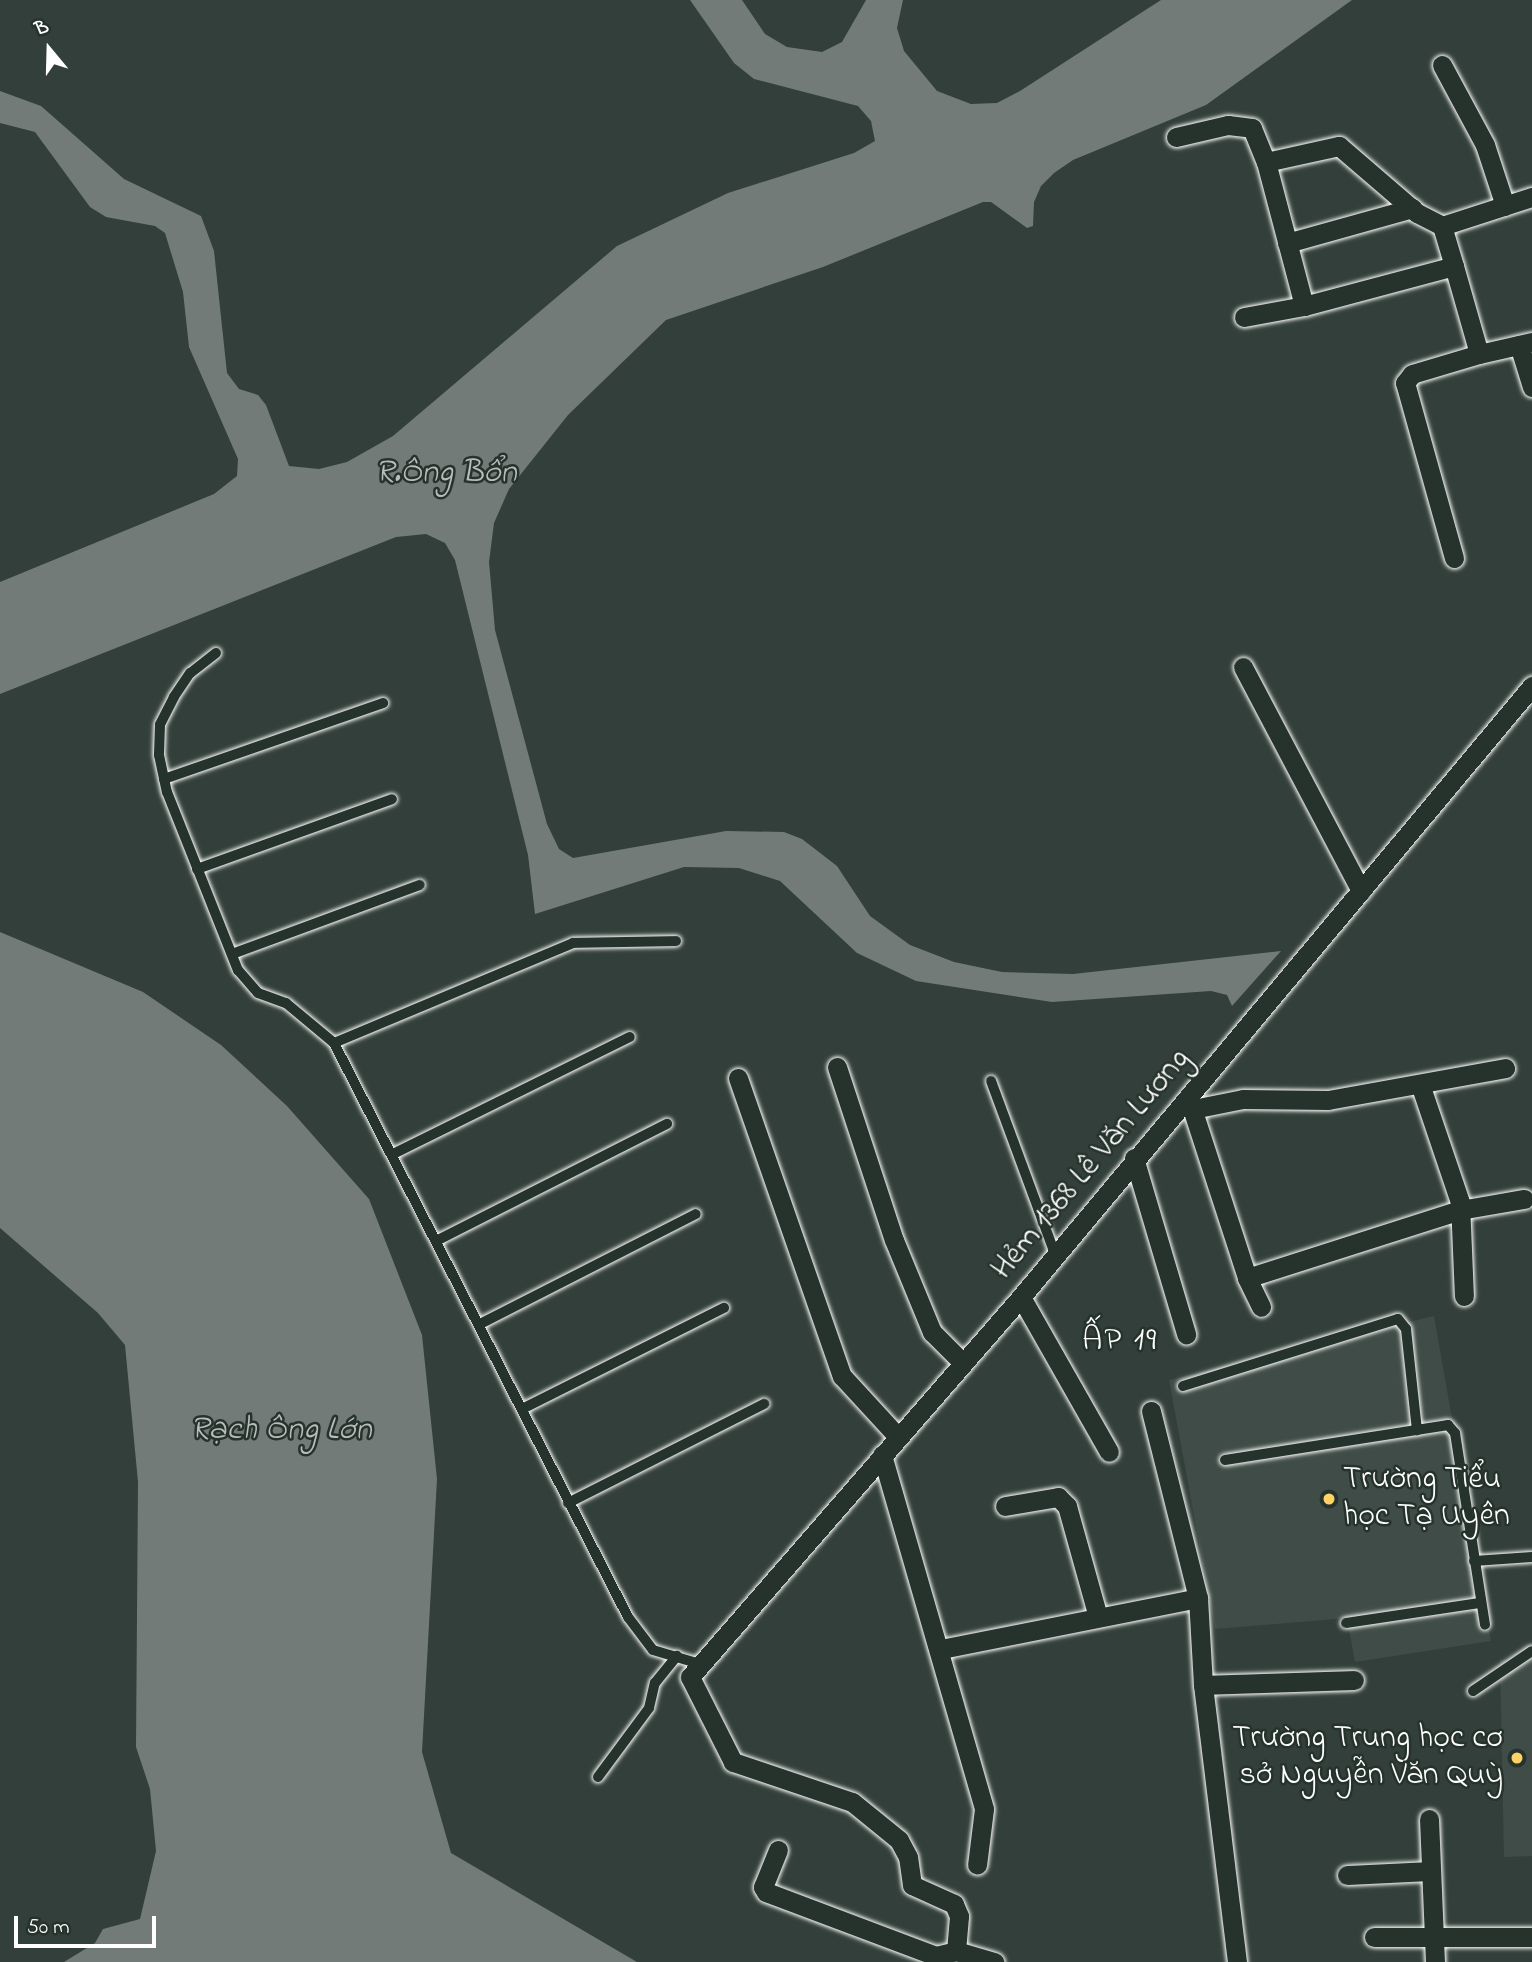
<!DOCTYPE html>
<meta charset="utf-8">
<style>
body{margin:0}
#map{position:relative;width:1532px;height:1962px;overflow:hidden;background:#333f3a;font-family:"Indie Flower",sans-serif}
div>[style]{position:absolute}
[style*='--x']{left:calc(var(--x)*1px);top:calc(var(--y)*1px);width:calc(var(--w)*1px);rotate:calc(var(--a)*1deg)}
.built>*{inset:0;background:#404c47}
.water>*{inset:0;background:#737b78}
.roads{filter:drop-shadow(0 0 2px #fff) drop-shadow(0 0 2px #fff)}
.lane>*{height:10px;margin:-5px;padding:0 5px;transform-origin:5px;border-radius:5px;background:#26332d}
.street>*{height:19px;margin:-9.5px;padding:0 9.5px;transform-origin:9.5px;border-radius:9.5px;background:#26332d}
.dots>*{width:19px;height:19px;translate:-50% -50%;box-sizing:border-box;border:4px solid #26332d;border-radius:50%}
span{translate:-50% -50%;white-space:nowrap;text-align:center;line-height:1.15;-webkit-text-stroke:5px #26332d;paint-order:stroke}
.street-label{font-size:32px;color:#fff}
.poi-label{font-size:32px;color:#fff}
.left{translate:0 -50%;text-align:left}
.right{translate:-100% -50%;text-align:right}
.water-label{font-size:33px;color:#b9bdbc;font-style:italic}
.neighbourhood-label{font-size:33px;color:#fff;letter-spacing:2px}
.north{position:absolute;left:14px;top:14px;width:70px;height:70px;-webkit-text-stroke:5px #26332d;paint-order:stroke;rotate:341deg;font-size:19px;font-weight:700;line-height:28px;text-align:center;color:#fff}
.north::after{content:'';display:block;margin:auto;width:24px;height:32px;background:#fff;clip-path:polygon(50% 0,100% 100%,50% 72%,0 100%)}
.scale{position:absolute;left:14px;top:1916px;width:142px;height:32px;box-sizing:border-box;border:4px solid #fff;border-top:0;padding-left:9px;font-size:21px;line-height:24px;white-space:nowrap;color:#fff;-webkit-text-stroke:5px #26332d;paint-order:stroke}
</style>
<div id="map">
<div class="built">
<i style="clip-path:polygon(1434px 1316px,1491px 1641px,1355px 1662px,1347px 1618px,1215px 1629px,1169px 1380px)"></i>
<i style="clip-path:polygon(1532px 1659px,1532px 1856px,1504px 1857px,1500px 1660px)"></i>
</div>
<div class="water">
<i style="clip-path:polygon(690px 0,742px 0,765px 34px,787px 47px,822px 52px,842px 42px,866px 0,903px 0,897px 28px,904px 51px,937px 91px,971px 104px,997px 103px,1020px 91px,1161px 0,1352px 0,1206px 105px,1073px 160px,1054px 173px,1041px 186px,1034px 202px,1033px 226px,1027px 228px,991px 202px,983px 202px,823px 267px,666px 320px,568px 415px,509px 489px,494px 523px,489px 562px,495px 630px,547px 824px,559px 849px,573px 858px,726px 831px,784px 832px,802px 839px,837px 866px,870px 916px,910px 945px,954px 962px,1002px 972px,1073px 974px,1281px 951px,1232px 1006px,1227px 995px,1211px 991px,1052px 1002px,916px 981px,857px 953px,780px 881px,739px 868px,684px 867px,535px 914px,528px 855px,455px 560px,445px 543px,426px 534px,396px 537px,0 694px,0 582px,214px 494px,237px 476px,238px 459px,189px 347px,183px 292px,165px 233px,155px 226px,106px 217px,90px 207px,35px 132px,0 123px,0 91px,41px 106px,124px 179px,201px 216px,214px 251px,227px 373px,239px 389px,258px 395px,266px 405px,289px 466px,319px 469px,347px 462px,393px 436px,617px 246px,728px 193px,854px 153px,875px 141px,871px 121px,858px 106px,754px 79px,734px 63px)"></i>
<i style="clip-path:polygon(0 932px,143px 992px,221px 1045px,287px 1106px,369px 1199px,422px 1335px,437px 1479px,422px 1752px,451px 1853px,637px 1962px,64px 1962px,95px 1943px,103px 1929px,140px 1919px,156px 1851px,150px 1789px,136px 1747px,138px 1482px,125px 1345px,98px 1313px,0 1228px)"></i>
</div>
<div class="roads">
<div class="lane">
<i style="--x:216;--y:653;--w:33;--a:142"></i>
<i style="--x:190;--y:673;--w:29;--a:124"></i>
<i style="--x:174;--y:697;--w:31;--a:117"></i>
<i style="--x:160;--y:725;--w:30;--a:92"></i>
<i style="--x:159;--y:755;--w:38;--a:78"></i>
<i style="--x:167;--y:792;--w:192;--a:68.3"></i>
<i style="--x:238;--y:970;--w:30;--a:49"></i>
<i style="--x:258;--y:993;--w:30;--a:20"></i>
<i style="--x:286;--y:1003;--w:62;--a:39.8"></i>
<i style="--x:334;--y:1043;--w:645;--a:62.88"></i>
<i style="--x:628;--y:1617;--w:41;--a:52.9"></i>
<i style="--x:653;--y:1650;--w:49;--a:16.6"></i>
<i style="--x:164;--y:779;--w:232;--a:-19.1"></i>
<i style="--x:197;--y:869;--w:207;--a:-19.7"></i>
<i style="--x:232;--y:954;--w:200;--a:-20.2"></i>
<i style="--x:334;--y:1043;--w:259;--a:-22.7"></i>
<i style="--x:573;--y:943;--w:103;--a:-1.1"></i>
<i style="--x:991;--y:1081;--w:184;--a:69.7"></i>
<i style="--x:393;--y:1154;--w:264;--a:-26.3"></i>
<i style="--x:438;--y:1240;--w:257;--a:-26.9"></i>
<i style="--x:480;--y:1324;--w:242;--a:-27"></i>
<i style="--x:1183;--y:1386;--w:225;--a:-17.3"></i>
<i style="--x:1398;--y:1319;--w:13;--a:51"></i>
<i style="--x:1406;--y:1329;--w:102;--a:83.8"></i>
<i style="--x:522;--y:1409;--w:226;--a:-26.6"></i>
<i style="--x:1225;--y:1460;--w:226;--a:-8.9"></i>
<i style="--x:1448;--y:1425;--w:11;--a:49"></i>
<i style="--x:1455;--y:1433;--w:194;--a:81.1"></i>
<i style="--x:568;--y:1503;--w:220;--a:-26.8"></i>
<i style="--x:1474;--y:1561;--w:58;--a:-3.9"></i>
<i style="--x:1346;--y:1623;--w:135;--a:-8.5"></i>
<i style="--x:1473;--y:1691;--w:71;--a:-34.1"></i>
<i style="--x:598;--y:1777;--w:86;--a:-53.5"></i>
<i style="--x:649;--y:1708;--w:26;--a:-77"></i>
<i style="--x:655;--y:1683;--w:35;--a:-51"></i>
</div>
<div class="street">
<i style="--x:1442;--y:65;--w:91;--a:61.7"></i>
<i style="--x:1485;--y:145;--w:64;--a:71.8"></i>
<i style="--x:1176;--y:137;--w:53;--a:-13"></i>
<i style="--x:1228;--y:125;--w:24;--a:7"></i>
<i style="--x:1252;--y:128;--w:37;--a:68"></i>
<i style="--x:1266;--y:162;--w:149;--a:75.2"></i>
<i style="--x:1304;--y:306;--w:61;--a:169.6"></i>
<i style="--x:1266;--y:162;--w:75;--a:-12.4"></i>
<i style="--x:1339;--y:146;--w:103;--a:40.7"></i>
<i style="--x:1417;--y:213;--w:28;--a:27"></i>
<i style="--x:1442;--y:226;--w:95;--a:-17.9"></i>
<i style="--x:1287;--y:243;--w:130;--a:-15.6"></i>
<i style="--x:1454;--y:266;--w:91;--a:74.1"></i>
<i style="--x:1479;--y:354;--w:54;--a:-12.8"></i>
<i style="--x:1304;--y:306;--w:155;--a:-14.9"></i>
<i style="--x:1454;--y:266;--w:42;--a:-106.7"></i>
<i style="--x:1519;--y:345;--w:44;--a:72.8"></i>
<i style="--x:1454;--y:558;--w:182;--a:-105.6"></i>
<i style="--x:1405;--y:383;--w:11;--a:-52"></i>
<i style="--x:1412;--y:374;--w:70;--a:-16.6"></i>
<i style="--x:1243;--y:667;--w:253;--a:62.2"></i>
<i style="--x:837;--y:1067;--w:182;--a:71.8"></i>
<i style="--x:894;--y:1240;--w:100;--a:67.6"></i>
<i style="--x:932;--y:1332;--w:44;--a:45"></i>
<i style="--x:738;--y:1078;--w:316;--a:70.8"></i>
<i style="--x:842;--y:1376;--w:83;--a:47.4"></i>
<i style="--x:1420;--y:1084;--w:125;--a:71.3"></i>
<i style="--x:1460;--y:1202;--w:94;--a:87.6"></i>
<i style="--x:1189;--y:1099;--w:188;--a:72"></i>
<i style="--x:1247;--y:1278;--w:32;--a:64"></i>
<i style="--x:1193;--y:1109;--w:51;--a:-11.3"></i>
<i style="--x:1243;--y:1099;--w:85;--a:0.7"></i>
<i style="--x:1328;--y:1100;--w:180;--a:-10.2"></i>
<i style="--x:1134;--y:1158;--w:184;--a:73.5"></i>
<i style="--x:1247;--y:1278;--w:224;--a:-17.7"></i>
<i style="--x:1460;--y:1210;--w:65;--a:-9.8"></i>
<i style="--x:1021;--y:1297;--w:178;--a:60.4"></i>
<i style="--x:1151;--y:1411;--w:193;--a:75.9"></i>
<i style="--x:1198;--y:1598;--w:87;--a:86.7"></i>
<i style="--x:1203;--y:1685;--w:279;--a:83"></i>
<i style="--x:882;--y:1455;--w:368;--a:73.9"></i>
<i style="--x:984;--y:1809;--w:56;--a:97.1"></i>
<i style="--x:1005;--y:1506;--w:54;--a:-9.6"></i>
<i style="--x:1058;--y:1497;--w:13;--a:45"></i>
<i style="--x:1067;--y:1506;--w:115;--a:74.4"></i>
<i style="--x:941;--y:1649;--w:262;--a:-11.2"></i>
<i style="--x:1203;--y:1685;--w:151;--a:-1.9"></i>
<i style="--x:1429;--y:1819;--w:143;--a:87.6"></i>
<i style="--x:778;--y:1850;--w:40;--a:112"></i>
<i style="--x:763;--y:1887;--w:6;--a:59"></i>
<i style="--x:766;--y:1892;--w:182;--a:20.6"></i>
<i style="--x:936;--y:1956;--w:21;--a:-14"></i>
<i style="--x:956;--y:1951;--w:40;--a:16"></i>
<i style="--x:1347;--y:1875;--w:84;--a:-2.7"></i>
<i style="--x:1374;--y:1937;--w:158;--a:0"></i>
<i style="--x:956;--y:1951;--w:35;--a:-85"></i>
<i style="--x:959;--y:1916;--w:13;--a:-113"></i>
<i style="--x:954;--y:1904;--w:46;--a:-155.7"></i>
<i style="--x:912;--y:1885;--w:28;--a:-98"></i>
<i style="--x:908;--y:1857;--w:19;--a:-118"></i>
<i style="--x:899;--y:1840;--w:60;--a:-141"></i>
<i style="--x:852;--y:1802;--w:126;--a:-161.4"></i>
<i style="--x:733;--y:1762;--w:95;--a:-116.8"></i>
<i style="--x:690;--y:1677;--w:504;--a:-48.94"></i>
<i style="--x:1021;--y:1297;--w:797;--a:-50.09"></i>
</div>
</div>
<div class="dots">
<i style="left:1329px;top:1499px;background:#ffd166"></i>
<i style="left:1517px;top:1758px;background:#ffd166"></i>
</div>
<div class="street-label">
<span style="left:1092px;top:1165px;rotate:-50deg">Hẻm 1368 Lê Văn Lương</span>
</div>
<div class="poi-label">
<span class="left" style="left:1343px;top:1499px">Trường Tiểu<br>học Tạ Uyên</span>
<span class="right" style="left:1503px;top:1758px">Trường Trung học cơ<br>sở Nguyễn Văn Quỳ</span>
</div>
<div class="water-label">
<span style="left:446px;top:474px">R.Ông Bổn</span>
<span style="left:281px;top:1431px">Rạch Ông Lớn</span>
</div>
<div class="neighbourhood-label">
<span style="left:1120px;top:1342px">ẤP 19</span>
</div>
<div class="north">B</div>
<div class="scale">50 m</div>
</div>
